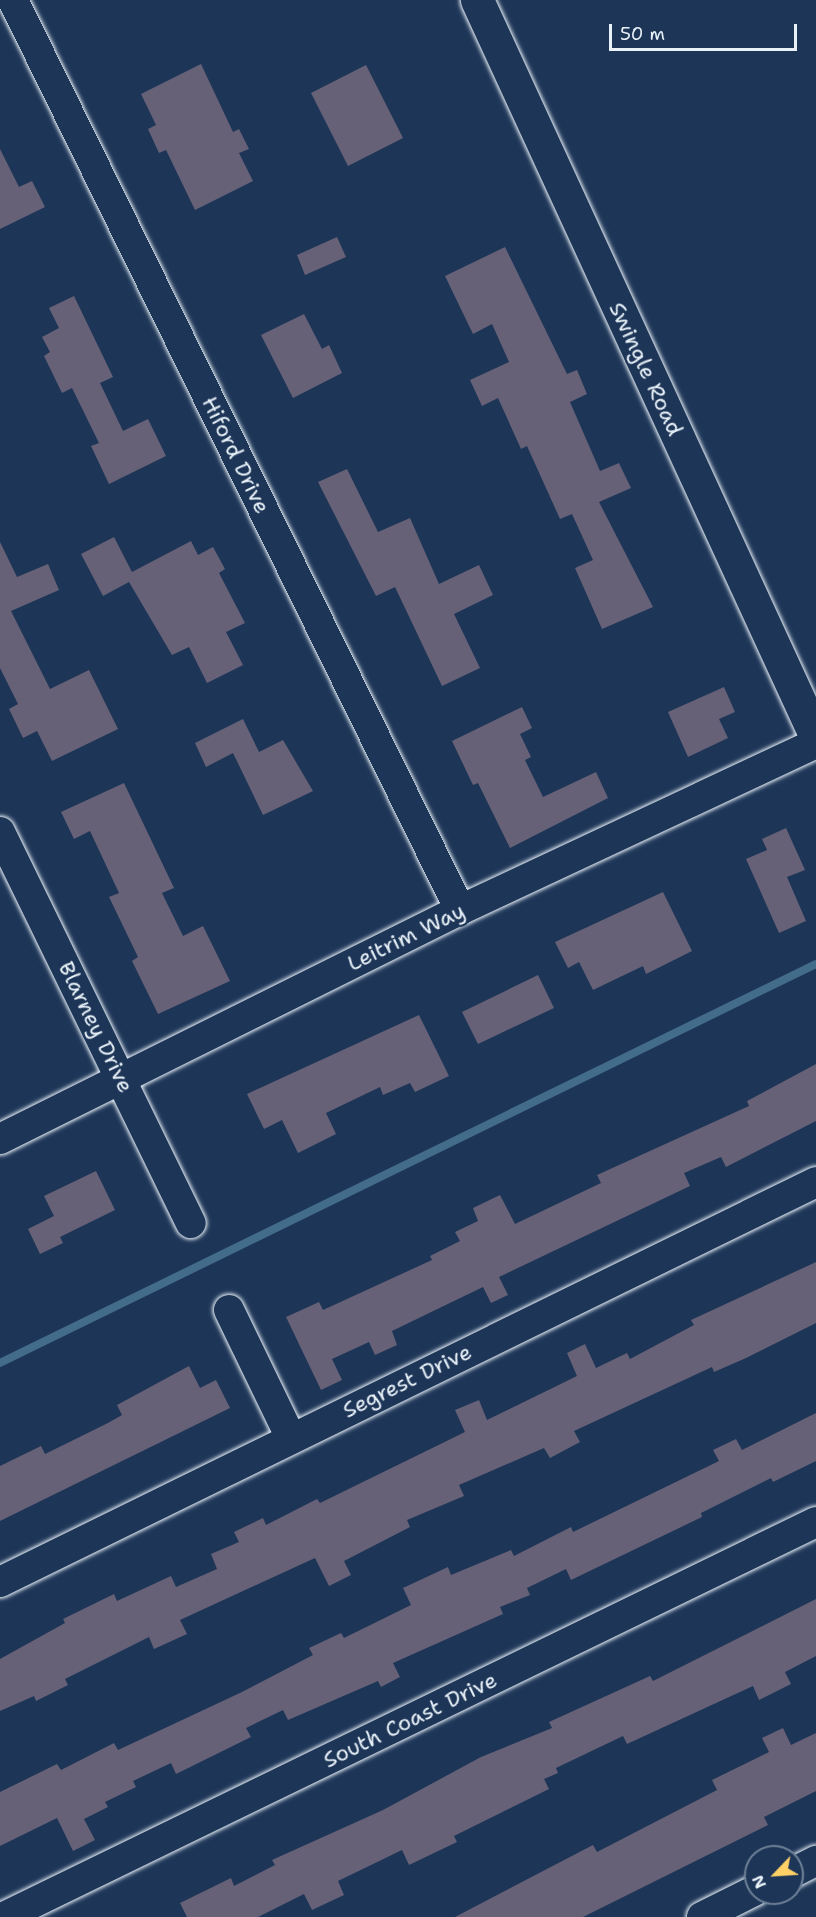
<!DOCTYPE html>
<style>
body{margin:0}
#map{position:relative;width:816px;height:1917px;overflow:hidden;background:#1d3557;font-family:"Shantell Sans",sans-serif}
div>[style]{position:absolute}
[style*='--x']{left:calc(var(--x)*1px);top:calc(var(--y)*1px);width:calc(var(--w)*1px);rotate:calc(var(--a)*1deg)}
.stream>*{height:8px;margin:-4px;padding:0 4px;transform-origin:4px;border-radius:4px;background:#436b8a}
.building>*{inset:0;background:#676177}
.roads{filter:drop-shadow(0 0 2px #e8f1f8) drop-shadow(0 0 2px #e8f1f8)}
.street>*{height:30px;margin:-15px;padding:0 15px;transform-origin:15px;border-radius:15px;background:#1d3557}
.secondary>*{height:33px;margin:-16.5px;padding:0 16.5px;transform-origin:16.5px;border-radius:16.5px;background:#1d3557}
span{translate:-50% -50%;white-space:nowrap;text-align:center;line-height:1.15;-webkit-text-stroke:4.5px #1d3557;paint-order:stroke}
.street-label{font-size:22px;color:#e8f1f8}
.north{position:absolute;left:744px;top:1845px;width:60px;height:60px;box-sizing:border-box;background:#1d3557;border:2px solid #6e8097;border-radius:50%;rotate:245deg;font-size:16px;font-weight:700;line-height:24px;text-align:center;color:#e8f1f8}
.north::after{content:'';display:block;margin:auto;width:21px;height:27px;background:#ffd166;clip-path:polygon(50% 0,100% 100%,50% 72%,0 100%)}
.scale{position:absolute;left:609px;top:24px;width:188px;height:27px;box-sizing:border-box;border:3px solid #e8f1f8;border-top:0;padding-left:8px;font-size:18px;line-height:21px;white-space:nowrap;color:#e8f1f8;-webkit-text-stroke:4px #1d3557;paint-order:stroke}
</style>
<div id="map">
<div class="stream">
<i style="--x:0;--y:1363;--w:908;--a:-26.06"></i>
</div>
<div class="building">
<i style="clip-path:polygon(201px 64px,233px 132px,239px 129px,249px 149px,239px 153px,253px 181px,195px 210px,166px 150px,159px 153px,148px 129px,156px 125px,141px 94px)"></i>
<i style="clip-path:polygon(366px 65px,403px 138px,348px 166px,311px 93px)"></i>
<i style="clip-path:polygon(0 149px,19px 187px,32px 181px,45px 207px,0 229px)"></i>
<i style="clip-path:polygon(337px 237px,346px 257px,305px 275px,297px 255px)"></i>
<i style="clip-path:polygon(505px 247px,567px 374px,577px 370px,587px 394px,570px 402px,600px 471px,619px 463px,631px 488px,599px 502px,653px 607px,602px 629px,575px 568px,593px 560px,572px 514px,560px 519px,527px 446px,521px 449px,498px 398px,482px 406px,470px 380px,509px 362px,492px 324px,473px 334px,445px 276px)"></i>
<i style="clip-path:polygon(74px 296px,113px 377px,100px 383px,123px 431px,148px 419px,166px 456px,109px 484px,91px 446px,99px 443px,72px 388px,62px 393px,44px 356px,50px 352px,42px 337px,59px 328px,49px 308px)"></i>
<i style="clip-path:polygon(304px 314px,322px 349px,329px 345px,342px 373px,293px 398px,261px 335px)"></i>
<i style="clip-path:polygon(347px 469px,378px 532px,410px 518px,439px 584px,479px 565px,493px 595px,454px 614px,480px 668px,442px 686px,395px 587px,376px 596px,318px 482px)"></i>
<i style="clip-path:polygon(114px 537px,132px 572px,191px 541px,198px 555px,213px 547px,225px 569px,219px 573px,245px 623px,226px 632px,243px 665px,207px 683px,189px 647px,172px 655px,129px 582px,103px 596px,81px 554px)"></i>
<i style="clip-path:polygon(0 542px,17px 577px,48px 564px,59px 590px,11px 611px,50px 689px,89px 670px,118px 729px,52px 761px,37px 731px,23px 738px,9px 709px,18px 704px,0 668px)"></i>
<i style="clip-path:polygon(724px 687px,735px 712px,719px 719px,728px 738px,688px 757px,668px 712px)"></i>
<i style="clip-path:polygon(522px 707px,532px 728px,520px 734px,531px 757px,525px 760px,543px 797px,596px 772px,608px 798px,510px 848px,478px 783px,473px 785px,452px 741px)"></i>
<i style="clip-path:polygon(243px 719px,259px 752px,283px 740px,313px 791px,263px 815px,233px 753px,206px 767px,195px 743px)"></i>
<i style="clip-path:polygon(124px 783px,174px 888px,162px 893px,183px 936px,203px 926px,230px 981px,158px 1014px,132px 961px,138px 957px,109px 897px,119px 893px,90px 831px,74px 839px,61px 812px)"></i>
<i style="clip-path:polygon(786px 828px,805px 870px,787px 877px,806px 921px,779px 933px,746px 859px,767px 850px,762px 839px)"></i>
<i style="clip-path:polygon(663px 892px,692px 951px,646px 974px,643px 966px,593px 990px,579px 962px,568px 968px,555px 942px)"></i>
<i style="clip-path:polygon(538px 975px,554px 1008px,478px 1044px,462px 1012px)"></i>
<i style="clip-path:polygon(419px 1015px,449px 1076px,415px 1092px,410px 1083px,383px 1095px,380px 1087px,326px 1113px,336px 1134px,298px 1153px,282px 1120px,264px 1129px,247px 1094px)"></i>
<i style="clip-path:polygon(816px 1064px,816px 1121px,726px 1167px,721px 1157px,684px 1173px,690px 1186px,499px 1277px,508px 1295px,491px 1303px,483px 1287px,392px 1331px,397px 1345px,375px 1355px,369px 1342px,332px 1359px,342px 1380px,321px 1390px,286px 1317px,319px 1302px,323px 1310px,432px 1260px,430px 1256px,460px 1241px,455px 1232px,478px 1221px,473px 1208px,500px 1195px,515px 1224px,601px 1183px,597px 1175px,749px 1106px,747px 1101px)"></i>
<i style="clip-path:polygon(96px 1171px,115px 1210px,60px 1237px,63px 1243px,40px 1254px,28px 1229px,54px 1216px,44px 1196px)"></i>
<i style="clip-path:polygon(816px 1262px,816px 1323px,746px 1358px,714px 1372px,712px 1367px,574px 1431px,580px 1442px,550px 1458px,544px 1448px,459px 1485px,464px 1496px,407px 1520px,410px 1527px,344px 1561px,351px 1575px,329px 1586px,315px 1558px,180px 1620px,187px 1634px,154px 1649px,149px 1637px,65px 1679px,68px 1685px,36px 1701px,34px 1696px,0 1711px,0 1659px,65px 1623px,63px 1619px,114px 1594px,117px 1601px,171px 1576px,176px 1587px,217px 1569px,211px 1554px,239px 1542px,234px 1532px,263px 1518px,266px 1525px,317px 1499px,320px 1503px,465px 1432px,455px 1410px,479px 1400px,487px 1420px,577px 1376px,567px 1353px,585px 1344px,596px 1368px,627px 1353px,630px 1359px,694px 1325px,691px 1320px)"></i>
<i style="clip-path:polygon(189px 1366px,200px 1388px,216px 1380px,230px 1408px,0 1521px,0 1466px,41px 1446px,45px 1454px,108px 1423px,122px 1415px,117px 1405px)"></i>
<i style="clip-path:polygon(816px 1413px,816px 1461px,773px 1482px,771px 1478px,701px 1513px,702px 1517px,571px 1580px,566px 1569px,527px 1588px,530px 1595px,500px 1607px,503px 1614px,393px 1663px,400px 1677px,381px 1687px,378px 1681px,288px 1720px,283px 1710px,246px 1728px,251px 1737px,176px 1774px,171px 1763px,133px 1781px,136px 1787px,105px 1802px,108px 1807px,84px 1819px,95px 1840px,73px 1851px,57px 1818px,0 1846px,0 1792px,57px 1764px,61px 1770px,114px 1743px,118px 1750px,242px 1692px,313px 1655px,309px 1648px,341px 1633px,344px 1638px,411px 1605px,403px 1588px,448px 1567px,451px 1575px,511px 1550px,514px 1556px,571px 1527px,573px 1532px,719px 1461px,713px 1450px,736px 1439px,742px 1450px)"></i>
<i style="clip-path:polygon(816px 1599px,816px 1656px,785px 1672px,791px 1684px,759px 1700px,753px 1686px,627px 1744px,623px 1736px,556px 1768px,558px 1773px,544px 1779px,549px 1789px,454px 1836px,457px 1842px,409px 1865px,402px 1850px,338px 1881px,344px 1895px,312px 1910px,304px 1894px,258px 1917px,187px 1917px,180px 1903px,231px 1878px,234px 1886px,275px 1865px,272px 1860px,383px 1810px,481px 1757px,552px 1728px,549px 1722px,650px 1676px,653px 1681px)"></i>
<i style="clip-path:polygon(783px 1728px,791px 1745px,816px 1733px,816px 1791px,764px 1817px,768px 1825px,583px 1917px,455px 1917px,593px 1845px,597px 1852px,717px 1790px,712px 1780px,769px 1752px,762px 1738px)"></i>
</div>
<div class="roads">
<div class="street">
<i style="--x:13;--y:0;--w:1014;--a:63.84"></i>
<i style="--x:0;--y:832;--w:435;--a:64"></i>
<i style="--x:0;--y:1139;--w:514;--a:-26.47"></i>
<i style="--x:460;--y:910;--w:393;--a:-25.1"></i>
<i style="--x:229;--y:1310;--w:142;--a:64.2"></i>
<i style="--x:0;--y:1582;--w:909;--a:-26.11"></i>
<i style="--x:792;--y:1873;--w:27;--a:-27"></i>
<i style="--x:4;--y:1917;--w:903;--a:-25.94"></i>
<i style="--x:702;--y:1917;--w:60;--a:-26.6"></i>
</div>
<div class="secondary">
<i style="--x:477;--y:0;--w:811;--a:65.3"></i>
</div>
</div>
<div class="street-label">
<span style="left:646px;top:369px;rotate:65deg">Swingle Road</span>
<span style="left:236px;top:455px;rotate:64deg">Hiford Drive</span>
<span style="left:406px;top:937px;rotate:-26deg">Leitrim Way</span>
<span style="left:96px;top:1027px;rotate:64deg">Blarney Drive</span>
<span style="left:407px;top:1381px;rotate:-26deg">Segrest Drive</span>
<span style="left:410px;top:1720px;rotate:-26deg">South Coast Drive</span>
</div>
<div class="north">N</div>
<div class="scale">50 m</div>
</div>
